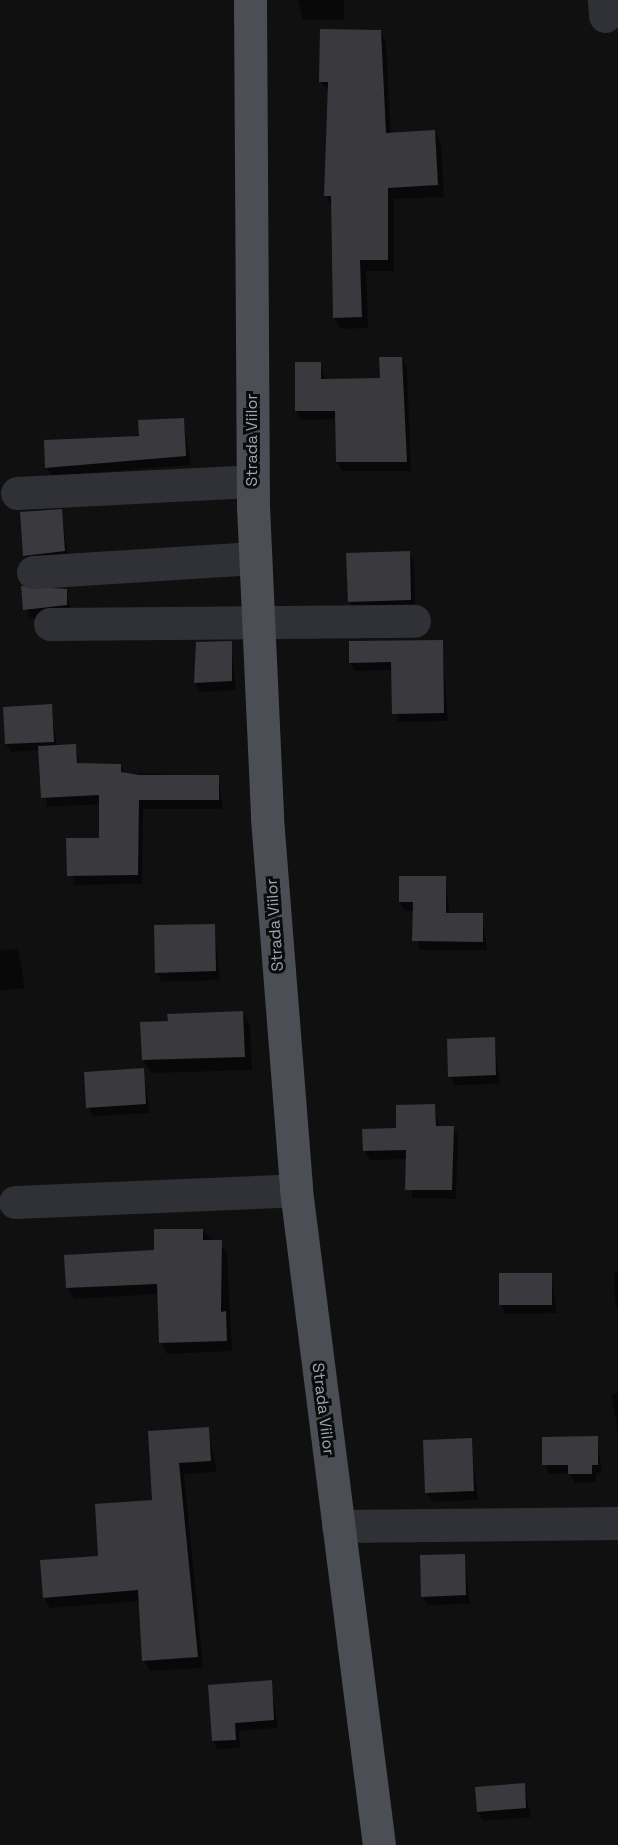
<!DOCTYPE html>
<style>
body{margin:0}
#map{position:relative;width:618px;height:1845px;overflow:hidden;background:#101011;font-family:"Space Grotesk",sans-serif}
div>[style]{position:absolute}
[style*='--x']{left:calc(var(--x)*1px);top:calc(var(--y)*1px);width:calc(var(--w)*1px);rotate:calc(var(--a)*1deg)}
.shadow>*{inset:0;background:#0007}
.building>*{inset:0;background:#39393e}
.minor>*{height:33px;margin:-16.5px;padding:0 16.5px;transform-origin:16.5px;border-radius:16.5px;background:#303136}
.major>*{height:33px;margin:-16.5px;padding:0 16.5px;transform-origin:16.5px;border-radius:16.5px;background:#4c4e56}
span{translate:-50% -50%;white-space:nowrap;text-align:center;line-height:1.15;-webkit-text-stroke:6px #0b0b0c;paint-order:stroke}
.street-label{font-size:16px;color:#9fa5b3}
</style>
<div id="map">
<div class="shadow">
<i style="clip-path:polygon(298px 0,344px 0,344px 20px,303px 20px)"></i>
<i style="clip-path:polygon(380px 32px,386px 43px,391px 134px,434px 132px,441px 143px,444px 197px,394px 199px,394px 271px,366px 271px,368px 328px,341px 329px,334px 318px,333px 208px,326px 196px,330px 93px,320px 81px)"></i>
<i style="clip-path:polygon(401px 358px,407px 367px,411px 471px,342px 471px,337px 462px,337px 419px,302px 420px,296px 411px,296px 364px,320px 363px,325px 380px,382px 379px)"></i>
<i style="clip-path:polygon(183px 419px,191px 465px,52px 476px,47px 467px)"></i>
<i style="clip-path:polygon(61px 511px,69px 560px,30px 565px,25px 556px)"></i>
<i style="clip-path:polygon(409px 553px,414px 562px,415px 609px,354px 610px,349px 601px)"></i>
<i style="clip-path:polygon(23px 588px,66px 590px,72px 614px,29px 619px)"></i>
<i style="clip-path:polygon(442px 642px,448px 721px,398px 722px,392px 670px,355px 671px,350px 662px)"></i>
<i style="clip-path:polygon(231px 643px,236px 690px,200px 692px,195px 683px)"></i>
<i style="clip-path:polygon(51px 706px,57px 746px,75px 746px,80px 765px,120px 765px,125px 773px,218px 776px,223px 809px,143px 809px,142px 884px,74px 885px,68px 840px,100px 839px,101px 804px,47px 807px,40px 750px,11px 752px,6px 744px,4px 708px)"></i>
<i style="clip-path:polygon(445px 878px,450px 914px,482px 914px,487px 950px,419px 950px,414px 911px,405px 911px,400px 902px)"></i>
<i style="clip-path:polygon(214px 925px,220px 980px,162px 982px,157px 973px)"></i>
<i style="clip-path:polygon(18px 949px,25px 988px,0 991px,0 950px)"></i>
<i style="clip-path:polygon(243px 1013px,250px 1026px,252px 1070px,151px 1073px,143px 1060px,169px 1022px)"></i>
<i style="clip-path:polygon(494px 1039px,500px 1084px,455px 1085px,450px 1076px)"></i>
<i style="clip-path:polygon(143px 1070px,150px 1113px,93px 1116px,88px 1107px)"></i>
<i style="clip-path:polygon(434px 1106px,440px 1128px,453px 1127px,458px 1136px,456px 1199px,412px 1198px,408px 1159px,370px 1160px,365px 1151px)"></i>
<i style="clip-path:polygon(202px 1230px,227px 1252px,232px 1351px,167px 1354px,161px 1343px,159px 1294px,74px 1299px,68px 1288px,66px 1256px,156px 1251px)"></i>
<i style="clip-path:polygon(614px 1271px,618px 1271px,618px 1309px,615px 1303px)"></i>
<i style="clip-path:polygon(551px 1274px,557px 1313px,506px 1314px,501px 1305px)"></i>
<i style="clip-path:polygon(618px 1393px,618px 1432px,611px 1394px)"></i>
<i style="clip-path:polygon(208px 1429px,217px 1472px,184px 1474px,203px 1668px,150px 1671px,144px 1660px,140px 1601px,50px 1608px,44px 1597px,100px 1557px,153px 1501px,149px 1432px)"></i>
<i style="clip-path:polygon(597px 1437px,602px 1473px,596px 1473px,596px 1482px,575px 1483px,569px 1473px,548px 1474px,543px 1438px)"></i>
<i style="clip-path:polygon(471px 1440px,478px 1500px,432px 1502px,427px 1493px)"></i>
<i style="clip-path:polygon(464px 1555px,470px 1604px,428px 1605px,422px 1596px)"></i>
<i style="clip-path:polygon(271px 1682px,278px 1728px,239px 1731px,240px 1748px,218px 1749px,213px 1741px)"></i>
<i style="clip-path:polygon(524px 1785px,531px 1817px,483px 1821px,478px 1812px)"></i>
</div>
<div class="building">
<i style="clip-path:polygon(320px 29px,381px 30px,386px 133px,435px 130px,438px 185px,388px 188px,388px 260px,360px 260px,362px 317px,333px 318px,331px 196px,324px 196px,328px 82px,319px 82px)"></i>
<i style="clip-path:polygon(379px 357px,402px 357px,407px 462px,336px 462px,335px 411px,295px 411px,295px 362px,321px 362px,321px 379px,380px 378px)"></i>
<i style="clip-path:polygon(184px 418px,186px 456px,45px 468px,44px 440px,139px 436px,138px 420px)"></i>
<i style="clip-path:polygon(62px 509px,65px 551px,23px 556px,20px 512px)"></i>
<i style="clip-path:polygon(410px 551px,411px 600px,348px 602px,346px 553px)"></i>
<i style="clip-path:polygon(21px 586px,67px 589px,67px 605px,23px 610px)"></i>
<i style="clip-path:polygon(443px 640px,444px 713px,392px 714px,391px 662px,349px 663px,349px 641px)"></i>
<i style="clip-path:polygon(232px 641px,232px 681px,194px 683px,196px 642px)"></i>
<i style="clip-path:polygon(52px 704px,54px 742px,5px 744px,3px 707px)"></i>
<i style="clip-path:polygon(76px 744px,77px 763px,121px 764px,121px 772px,140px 775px,219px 775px,219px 800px,139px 800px,138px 875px,67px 876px,66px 838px,99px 838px,99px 795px,41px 798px,38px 746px)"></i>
<i style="clip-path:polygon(399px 876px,446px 876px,446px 913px,483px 913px,483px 942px,412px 941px,413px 902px,399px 902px)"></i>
<i style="clip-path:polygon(215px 924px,216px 971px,155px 973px,154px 925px)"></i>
<i style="clip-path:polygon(243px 1011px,245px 1057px,142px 1060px,140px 1022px,168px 1021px,167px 1014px)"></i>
<i style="clip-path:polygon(495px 1037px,496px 1075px,448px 1077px,447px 1039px)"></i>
<i style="clip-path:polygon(144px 1068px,146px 1104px,86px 1108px,84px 1072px)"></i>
<i style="clip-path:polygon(435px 1104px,436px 1126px,454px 1126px,452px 1190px,405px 1190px,406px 1150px,363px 1151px,362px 1129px,396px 1128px,396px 1105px)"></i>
<i style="clip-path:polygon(154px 1229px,203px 1229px,203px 1240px,222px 1240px,221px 1312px,226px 1311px,227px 1341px,159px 1343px,157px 1284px,66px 1288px,64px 1255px,154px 1250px)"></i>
<i style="clip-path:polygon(499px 1273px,552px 1273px,552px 1305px,499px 1305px)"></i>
<i style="clip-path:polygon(209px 1427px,211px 1461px,179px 1463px,198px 1657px,142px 1661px,138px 1590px,43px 1598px,40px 1560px,98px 1556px,95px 1504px,152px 1500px,148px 1431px)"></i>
<i style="clip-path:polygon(598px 1436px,598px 1465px,592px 1465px,592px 1474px,568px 1474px,568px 1465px,542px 1465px,542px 1437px)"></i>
<i style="clip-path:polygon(472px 1438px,474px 1491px,425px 1493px,423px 1440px)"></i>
<i style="clip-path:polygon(465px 1554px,466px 1595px,421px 1597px,420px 1555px)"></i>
<i style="clip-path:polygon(272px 1680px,274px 1720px,235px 1723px,236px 1740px,212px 1741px,208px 1685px)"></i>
<i style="clip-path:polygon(525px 1783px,526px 1808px,477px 1812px,475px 1787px)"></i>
</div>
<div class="minor">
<i style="--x:604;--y:0;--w:16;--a:86"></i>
<i style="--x:17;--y:493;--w:235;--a:-2.9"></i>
<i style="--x:33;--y:572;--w:222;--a:-3.6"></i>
<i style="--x:50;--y:624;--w:364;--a:-0.5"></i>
<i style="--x:15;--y:1202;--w:281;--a:-2.4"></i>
<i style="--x:338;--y:1526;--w:280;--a:-0.6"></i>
</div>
<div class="major">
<i style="--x:250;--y:0;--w:506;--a:89.66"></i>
<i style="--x:253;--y:506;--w:312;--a:87.4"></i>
<i style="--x:267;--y:818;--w:373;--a:85.5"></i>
<i style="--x:296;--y:1190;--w:660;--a:82.78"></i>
</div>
<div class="street-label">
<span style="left:252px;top:440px;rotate:-90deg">Strada Viilor</span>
<span style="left:275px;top:925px;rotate:-94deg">Strada Viilor</span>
<span style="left:323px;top:1409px;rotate:83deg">Strada Viilor</span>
</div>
</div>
